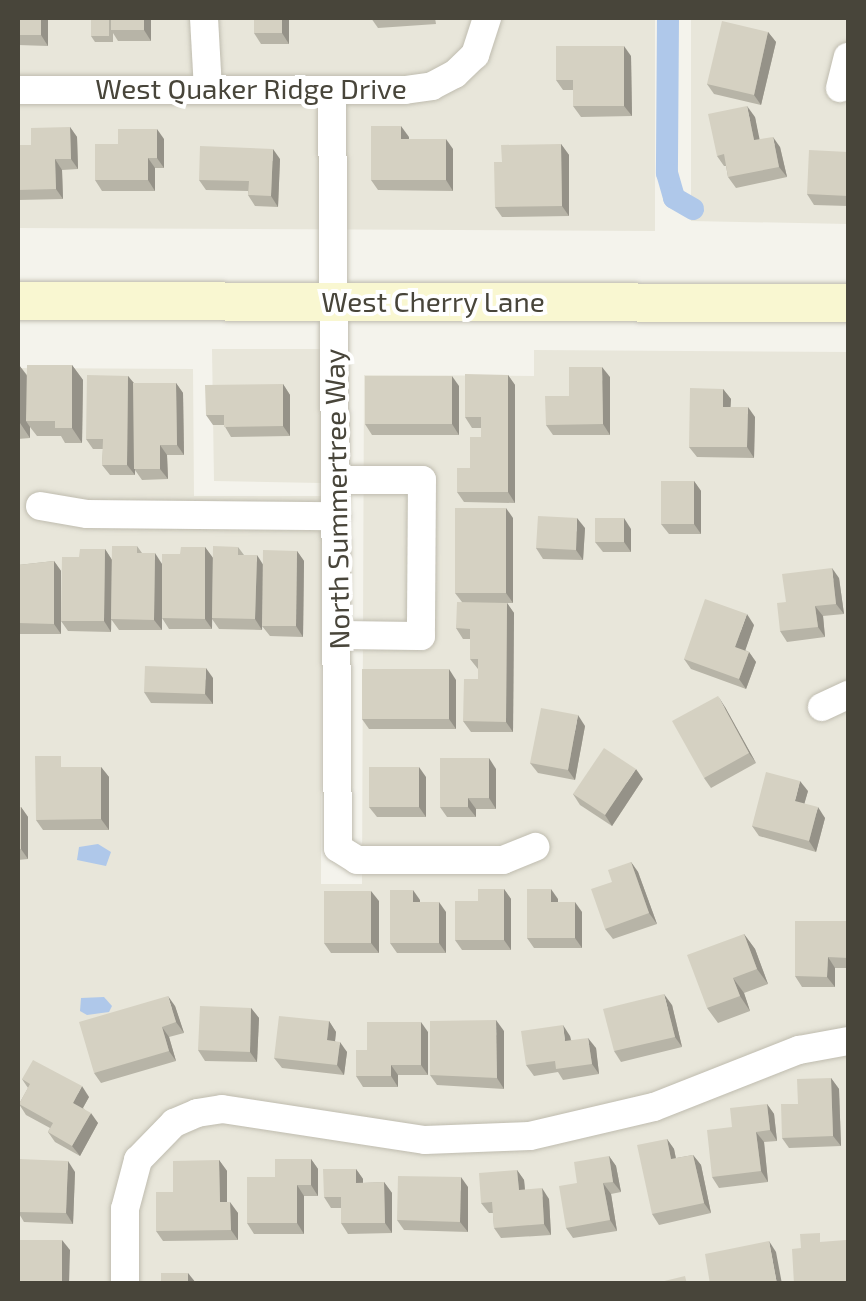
<!DOCTYPE html>
<style>
body{margin:0}
#map{position:relative;width:866px;height:1301px;overflow:hidden;background:#f4f3ec;font-family:"Exo 2",sans-serif}
div>[style]{position:absolute}
[style*='--x']{left:calc(var(--x)*1px);top:calc(var(--y)*1px);width:calc(var(--w)*1px);rotate:calc(var(--a)*1deg)}
.residential>*{inset:0;background:#e8e6da}
.water>*{inset:0;background:#afc8ea}
.canal>*{height:22px;margin:-11px;padding:0 11px;transform-origin:11px;border-radius:11px;background:#afc8ea}
.roads{filter:drop-shadow(0 0 2px #bfbcaf) drop-shadow(0 0 2px #bfbcaf)}
.street>*{height:28px;margin:-14px;padding:0 14px;transform-origin:14px;border-radius:14px;background:#fff}
.secondary>*{height:38px;margin:-19px;padding:0 19px;transform-origin:19px;border-radius:19px;background:#f9f7d1}
.wall>*{inset:0;background:#b7b4a7}
.shaded-wall>*{inset:0;background:#959288}
.building>*{inset:0;background:#d5d1c2}
span{translate:-50% -50%;white-space:nowrap;text-align:center;line-height:1.15;-webkit-text-stroke:8px #fff;paint-order:stroke}
.street-label{font-size:28px;color:#48453a}
.frame{position:absolute;inset:0;border:20px solid #48453a;pointer-events:none}
</style>
<div id="map">
<div class="residential">
<i style="clip-path:polygon(18px 18px,655px 18px,655px 231px,18px 228px)"></i>
<i style="clip-path:polygon(691px 18px,848px 18px,848px 224px,691px 221px)"></i>
<i style="clip-path:polygon(212px 349px,322px 349px,321px 483px,214px 481px)"></i>
<i style="clip-path:polygon(534px 350px,848px 352px,848px 1283px,18px 1284px,18px 368px,193px 369px,194px 496px,322px 496px,321px 884px,362px 884px,364px 375px,534px 376px)"></i>
</div>
<div class="water">
<i style="clip-path:polygon(98px 844px,111px 852px,106px 866px,77px 860px,79px 847px)"></i>
<i style="clip-path:polygon(104px 997px,112px 1006px,109px 1012px,87px 1015px,80px 1011px,81px 998px)"></i>
</div>
<div class="canal">
<i style="--x:668;--y:18;--w:155;--a:90.4"></i>
<i style="--x:667;--y:173;--w:26;--a:74"></i>
<i style="--x:674;--y:198;--w:22;--a:30"></i>
</div>
<div class="roads">
<div class="street">
<i style="--x:204;--y:18;--w:71;--a:86.8"></i>
<i style="--x:840;--y:88;--w:32;--a:-76"></i>
<i style="--x:18;--y:90;--w:387;--a:0"></i>
<i style="--x:405;--y:90;--w:27;--a:-8"></i>
<i style="--x:432;--y:86;--w:26;--a:-28"></i>
<i style="--x:455;--y:74;--w:28;--a:-44"></i>
<i style="--x:475;--y:55;--w:39;--a:-72"></i>
<i style="--x:332;--y:90;--w:758;--a:89.55"></i>
<i style="--x:338;--y:848;--w:22;--a:32"></i>
<i style="--x:357;--y:860;--w:146;--a:0"></i>
<i style="--x:503;--y:860;--w:35;--a:-22"></i>
<i style="--x:337;--y:480;--w:85;--a:0"></i>
<i style="--x:422;--y:480;--w:156;--a:90.4"></i>
<i style="--x:421;--y:636;--w:83;--a:-179.3"></i>
<i style="--x:40;--y:506;--w:48;--a:9.7"></i>
<i style="--x:87;--y:514;--w:249;--a:0.5"></i>
<i style="--x:822;--y:707;--w:29;--a:-25"></i>
<i style="--x:125;--y:1284;--w:75;--a:-90"></i>
<i style="--x:125;--y:1209;--w:51;--a:-75.1"></i>
<i style="--x:138;--y:1160;--w:52;--a:-45.8"></i>
<i style="--x:174;--y:1123;--w:25;--a:-23"></i>
<i style="--x:197;--y:1113;--w:25;--a:-9"></i>
<i style="--x:222;--y:1109;--w:205;--a:8.7"></i>
<i style="--x:425;--y:1140;--w:105;--a:-2.2"></i>
<i style="--x:530;--y:1136;--w:127;--a:-13.2"></i>
<i style="--x:654;--y:1107;--w:156;--a:-21.5"></i>
<i style="--x:799;--y:1050;--w:50;--a:-10.4"></i>
</div>
<div class="secondary">
<i style="--x:18;--y:301;--w:830;--a:0.14"></i>
</div>
</div>
<div class="wall">
<i style="clip-path:polygon(18px 18px,48px 18px,48px 46px,18px 45px)"></i>
<i style="clip-path:polygon(91px 18px,151px 18px,151px 41px,118px 41px,113px 33px,113px 42px,95px 42px,91px 36px)"></i>
<i style="clip-path:polygon(289px 18px,289px 44px,261px 44px,254px 33px)"></i>
<i style="clip-path:polygon(371px 18px,435px 18px,436px 24px,378px 28px)"></i>
<i style="clip-path:polygon(535px 18px,579px 18px,579px 20px,537px 20px)"></i>
<i style="clip-path:polygon(768px 32px,776px 42px,761px 105px,714px 94px,707px 84px)"></i>
<i style="clip-path:polygon(631px 56px,632px 116px,581px 117px,573px 106px,573px 90px,563px 90px,556px 80px)"></i>
<i style="clip-path:polygon(755px 117px,759px 140px,780px 147px,787px 177px,736px 188px,728px 177px,726px 166px,724px 166px,717px 156px)"></i>
<i style="clip-path:polygon(70px 127px,77px 137px,78px 169px,62px 170px,63px 199px,18px 200px,18px 145px,31px 145px)"></i>
<i style="clip-path:polygon(409px 137px,409px 139px,453px 149px,453px 191px,378px 190px,371px 180px)"></i>
<i style="clip-path:polygon(164px 139px,164px 168px,155px 168px,155px 191px,102px 191px,95px 180px)"></i>
<i style="clip-path:polygon(561px 144px,569px 155px,569px 216px,502px 217px,495px 207px,502px 162px)"></i>
<i style="clip-path:polygon(848px 152px,848px 206px,814px 205px,807px 194px)"></i>
<i style="clip-path:polygon(280px 159px,278px 207px,255px 206px,248px 195px,248px 191px,206px 190px,199px 180px)"></i>
<i style="clip-path:polygon(18px 365px,19px 365px,27px 375px,72px 365px,83px 380px,82px 443px,65px 443px,61px 436px,37px 436px,30px 427px,30px 438px,18px 439px)"></i>
<i style="clip-path:polygon(508px 375px,515px 385px,515px 503px,464px 502px,457px 492px,470px 468px,481px 437px,481px 428px,472px 428px,465px 417px)"></i>
<i style="clip-path:polygon(128px 376px,134px 383px,176px 383px,183px 393px,184px 455px,167px 455px,168px 479px,142px 480px,135px 470px,135px 475px,110px 475px,102px 465px,103px 449px,93px 449px,86px 439px)"></i>
<i style="clip-path:polygon(610px 377px,610px 435px,553px 435px,546px 425px,569px 396px)"></i>
<i style="clip-path:polygon(283px 384px,290px 395px,290px 436px,231px 437px,224px 425px,213px 425px,206px 415px)"></i>
<i style="clip-path:polygon(459px 386px,459px 435px,372px 435px,365px 424px)"></i>
<i style="clip-path:polygon(723px 389px,731px 399px,730px 407px,755px 417px,754px 458px,697px 457px,689px 447px)"></i>
<i style="clip-path:polygon(694px 481px,701px 491px,701px 534px,669px 534px,661px 524px)"></i>
<i style="clip-path:polygon(513px 518px,513px 603px,507px 603px,514px 613px,513px 732px,471px 732px,463px 721px,478px 679px,478px 669px,470px 659px,470px 639px,463px 639px,456px 628px,462px 602px,455px 593px)"></i>
<i style="clip-path:polygon(585px 528px,583px 560px,543px 559px,536px 548px)"></i>
<i style="clip-path:polygon(631px 529px,631px 552px,603px 552px,595px 542px)"></i>
<i style="clip-path:polygon(137px 546px,142px 553px,162px 564px,180px 554px,205px 547px,213px 558px,238px 547px,244px 555px,263px 565px,297px 551px,304px 561px,303px 637px,270px 636px,262px 626px,262px 630px,219px 629px,212px 619px,212px 629px,169px 629px,162px 618px,162px 598px,162px 630px,119px 630px,111px 619px,112px 582px,111px 632px,68px 631px,61px 621px,105px 549px,112px 560px)"></i>
<i style="clip-path:polygon(54px 561px,61px 571px,61px 634px,18px 634px,18px 565px)"></i>
<i style="clip-path:polygon(839px 578px,844px 614px,823px 616px,825px 637px,787px 642px,780px 631px,786px 602px)"></i>
<i style="clip-path:polygon(754px 625px,745px 650px,749px 652px,756px 662px,746px 689px,691px 669px,684px 659px)"></i>
<i style="clip-path:polygon(213px 678px,213px 704px,151px 703px,144px 692px)"></i>
<i style="clip-path:polygon(456px 680px,456px 729px,369px 729px,362px 719px)"></i>
<i style="clip-path:polygon(725px 707px,756px 763px,711px 788px,704px 778px)"></i>
<i style="clip-path:polygon(585px 726px,575px 780px,538px 773px,530px 763px)"></i>
<i style="clip-path:polygon(68px 767px,101px 767px,109px 777px,109px 830px,43px 830px,36px 820px)"></i>
<i style="clip-path:polygon(496px 769px,496px 809px,476px 809px,476px 817px,447px 817px,440px 807px)"></i>
<i style="clip-path:polygon(426px 777px,426px 817px,377px 817px,369px 807px)"></i>
<i style="clip-path:polygon(643px 779px,612px 826px,580px 805px,573px 794px)"></i>
<i style="clip-path:polygon(808px 791px,804px 804px,825px 818px,816px 852px,759px 836px,752px 826px)"></i>
<i style="clip-path:polygon(18px 807px,21px 807px,28px 817px,28px 859px,18px 860px)"></i>
<i style="clip-path:polygon(631px 862px,638px 872px,657px 924px,613px 939px,605px 929px,612px 882px)"></i>
<i style="clip-path:polygon(504px 889px,511px 899px,511px 950px,462px 950px,455px 940px,478px 901px)"></i>
<i style="clip-path:polygon(558px 899px,558px 902px,582px 912px,582px 948px,534px 948px,527px 938px)"></i>
<i style="clip-path:polygon(420px 900px,420px 902px,446px 912px,446px 953px,397px 953px,390px 943px)"></i>
<i style="clip-path:polygon(379px 901px,379px 953px,331px 953px,324px 943px)"></i>
<i style="clip-path:polygon(848px 921px,848px 968px,835px 968px,835px 987px,802px 987px,795px 976px)"></i>
<i style="clip-path:polygon(744px 934px,755px 949px,768px 984px,744px 993px,750px 1011px,718px 1023px,707px 1008px)"></i>
<i style="clip-path:polygon(672px 1005px,682px 1047px,621px 1062px,614px 1051px)"></i>
<i style="clip-path:polygon(175px 1006px,184px 1033px,169px 1037px,176px 1061px,101px 1083px,94px 1073px)"></i>
<i style="clip-path:polygon(251px 1008px,259px 1018px,257px 1062px,205px 1061px,198px 1050px)"></i>
<i style="clip-path:polygon(329px 1021px,336px 1032px,335px 1041px,347px 1052px,344px 1075px,282px 1068px,274px 1058px)"></i>
<i style="clip-path:polygon(504px 1031px,504px 1089px,437px 1085px,430px 1075px)"></i>
<i style="clip-path:polygon(428px 1032px,428px 1075px,398px 1075px,398px 1087px,363px 1087px,356px 1076px,367px 1050px)"></i>
<i style="clip-path:polygon(570px 1036px,571px 1040px,596px 1048px,599px 1074px,563px 1080px,558px 1072px,534px 1076px,526px 1065px)"></i>
<i style="clip-path:polygon(831px 1078px,839px 1089px,841px 1146px,789px 1148px,782px 1138px,798px 1104px)"></i>
<i style="clip-path:polygon(22px 1079px,89px 1097px,83px 1108px,98px 1123px,80px 1156px,55px 1142px,48px 1132px,50px 1128px,26px 1115px,19px 1104px,28px 1088px)"></i>
<i style="clip-path:polygon(767px 1104px,774px 1114px,777px 1141px,764px 1142px,768px 1182px,719px 1188px,712px 1177px)"></i>
<i style="clip-path:polygon(667px 1139px,674px 1149px,676px 1158px,693px 1155px,701px 1165px,711px 1213px,659px 1225px,652px 1214px)"></i>
<i style="clip-path:polygon(609px 1156px,616px 1166px,621px 1192px,611px 1194px,617px 1231px,573px 1238px,566px 1228px,577px 1183px)"></i>
<i style="clip-path:polygon(18px 1159px,75px 1172px,73px 1224px,24px 1222px,18px 1212px)"></i>
<i style="clip-path:polygon(311px 1159px,318px 1169px,318px 1196px,304px 1196px,304px 1234px,254px 1234px,247px 1223px,275px 1177px)"></i>
<i style="clip-path:polygon(219px 1160px,227px 1171px,227px 1202px,238px 1213px,238px 1240px,163px 1241px,156px 1231px,173px 1192px)"></i>
<i style="clip-path:polygon(356px 1169px,363px 1179px,363px 1183px,384px 1182px,392px 1193px,392px 1233px,348px 1234px,341px 1223px,341px 1208px,331px 1208px,324px 1197px)"></i>
<i style="clip-path:polygon(517px 1170px,524px 1180px,525px 1190px,549px 1199px,551px 1235px,501px 1238px,494px 1228px,493px 1213px,489px 1213px,481px 1203px)"></i>
<i style="clip-path:polygon(468px 1187px,468px 1232px,404px 1230px,397px 1220px)"></i>
</div>
<div class="shaded-wall">
<i style="clip-path:polygon(41px 18px,48px 18px,48px 46px,41px 35px)"></i>
<i style="clip-path:polygon(144px 18px,151px 18px,151px 41px,144px 30px)"></i>
<i style="clip-path:polygon(282px 18px,289px 18px,289px 44px,282px 33px)"></i>
<i style="clip-path:polygon(768px 32px,776px 42px,761px 105px,754px 95px)"></i>
<i style="clip-path:polygon(624px 46px,631px 56px,632px 116px,624px 106px)"></i>
<i style="clip-path:polygon(747px 106px,755px 117px,762px 151px,754px 140px)"></i>
<i style="clip-path:polygon(401px 126px,409px 137px,408px 149px,401px 139px)"></i>
<i style="clip-path:polygon(70px 127px,77px 137px,78px 169px,71px 159px)"></i>
<i style="clip-path:polygon(157px 129px,164px 139px,164px 168px,157px 158px)"></i>
<i style="clip-path:polygon(773px 137px,780px 147px,787px 177px,779px 167px)"></i>
<i style="clip-path:polygon(446px 139px,453px 149px,453px 191px,446px 180px)"></i>
<i style="clip-path:polygon(561px 144px,569px 155px,569px 216px,562px 206px)"></i>
<i style="clip-path:polygon(273px 149px,280px 159px,278px 207px,271px 196px)"></i>
<i style="clip-path:polygon(148px 158px,155px 168px,155px 191px,148px 180px)"></i>
<i style="clip-path:polygon(55px 159px,62px 170px,63px 199px,56px 189px)"></i>
<i style="clip-path:polygon(19px 365px,30px 380px,26px 421px,30px 427px,30px 438px,20px 423px)"></i>
<i style="clip-path:polygon(72px 365px,83px 380px,82px 443px,72px 428px)"></i>
<i style="clip-path:polygon(602px 367px,610px 377px,610px 435px,603px 424px)"></i>
<i style="clip-path:polygon(508px 375px,515px 385px,515px 503px,508px 492px)"></i>
<i style="clip-path:polygon(128px 376px,136px 386px,135px 475px,127px 465px)"></i>
<i style="clip-path:polygon(452px 376px,459px 386px,459px 435px,452px 424px)"></i>
<i style="clip-path:polygon(176px 383px,183px 393px,184px 455px,177px 445px)"></i>
<i style="clip-path:polygon(283px 384px,290px 395px,290px 436px,283px 426px)"></i>
<i style="clip-path:polygon(723px 389px,731px 399px,730px 417px,723px 407px)"></i>
<i style="clip-path:polygon(748px 407px,755px 417px,754px 458px,747px 447px)"></i>
<i style="clip-path:polygon(160px 445px,167px 455px,168px 479px,160px 469px)"></i>
<i style="clip-path:polygon(694px 481px,701px 491px,701px 534px,694px 524px)"></i>
<i style="clip-path:polygon(506px 508px,513px 518px,513px 603px,506px 593px)"></i>
<i style="clip-path:polygon(577px 518px,585px 528px,583px 560px,576px 550px)"></i>
<i style="clip-path:polygon(624px 518px,631px 529px,631px 552px,624px 542px)"></i>
<i style="clip-path:polygon(205px 547px,213px 558px,212px 629px,205px 619px)"></i>
<i style="clip-path:polygon(105px 549px,112px 560px,111px 632px,104px 621px)"></i>
<i style="clip-path:polygon(297px 551px,304px 561px,303px 637px,296px 626px)"></i>
<i style="clip-path:polygon(155px 553px,162px 564px,162px 630px,154px 620px)"></i>
<i style="clip-path:polygon(257px 555px,264px 566px,262px 630px,255px 619px)"></i>
<i style="clip-path:polygon(54px 561px,61px 571px,61px 634px,54px 624px)"></i>
<i style="clip-path:polygon(832px 568px,839px 578px,844px 614px,836px 604px)"></i>
<i style="clip-path:polygon(507px 603px,514px 613px,513px 732px,506px 722px)"></i>
<i style="clip-path:polygon(815px 606px,823px 616px,825px 637px,818px 627px)"></i>
<i style="clip-path:polygon(747px 614px,754px 625px,743px 657px,735px 647px)"></i>
<i style="clip-path:polygon(749px 652px,756px 662px,746px 689px,739px 679px)"></i>
<i style="clip-path:polygon(206px 668px,213px 678px,213px 704px,205px 694px)"></i>
<i style="clip-path:polygon(449px 669px,456px 680px,456px 729px,449px 719px)"></i>
<i style="clip-path:polygon(718px 696px,725px 707px,756px 763px,749px 753px)"></i>
<i style="clip-path:polygon(578px 715px,585px 726px,575px 780px,568px 770px)"></i>
<i style="clip-path:polygon(489px 758px,496px 769px,496px 809px,489px 798px)"></i>
<i style="clip-path:polygon(101px 767px,109px 777px,109px 830px,101px 819px)"></i>
<i style="clip-path:polygon(419px 767px,426px 777px,426px 817px,419px 807px)"></i>
<i style="clip-path:polygon(636px 769px,643px 779px,612px 826px,605px 815px)"></i>
<i style="clip-path:polygon(800px 781px,808px 791px,802px 812px,795px 801px)"></i>
<i style="clip-path:polygon(468px 798px,476px 809px,476px 817px,468px 807px)"></i>
<i style="clip-path:polygon(21px 807px,28px 817px,28px 859px,21px 849px)"></i>
<i style="clip-path:polygon(818px 807px,825px 818px,816px 852px,809px 841px)"></i>
<i style="clip-path:polygon(631px 862px,638px 872px,657px 924px,649px 913px)"></i>
<i style="clip-path:polygon(504px 889px,511px 899px,511px 950px,504px 940px)"></i>
<i style="clip-path:polygon(551px 889px,558px 899px,558px 912px,551px 902px)"></i>
<i style="clip-path:polygon(413px 890px,420px 900px,420px 912px,413px 902px)"></i>
<i style="clip-path:polygon(371px 891px,379px 901px,379px 953px,371px 943px)"></i>
<i style="clip-path:polygon(439px 902px,446px 912px,446px 953px,439px 943px)"></i>
<i style="clip-path:polygon(575px 902px,582px 912px,582px 948px,575px 938px)"></i>
<i style="clip-path:polygon(744px 934px,755px 949px,768px 984px,757px 969px)"></i>
<i style="clip-path:polygon(828px 957px,835px 968px,835px 987px,827px 977px)"></i>
<i style="clip-path:polygon(733px 978px,744px 993px,750px 1011px,740px 996px)"></i>
<i style="clip-path:polygon(664px 994px,672px 1005px,682px 1047px,675px 1037px)"></i>
<i style="clip-path:polygon(168px 996px,175px 1006px,184px 1033px,176px 1022px)"></i>
<i style="clip-path:polygon(251px 1008px,259px 1018px,257px 1062px,250px 1052px)"></i>
<i style="clip-path:polygon(496px 1020px,504px 1031px,504px 1089px,497px 1078px)"></i>
<i style="clip-path:polygon(329px 1021px,336px 1032px,334px 1050px,327px 1040px)"></i>
<i style="clip-path:polygon(421px 1022px,428px 1032px,428px 1075px,421px 1065px)"></i>
<i style="clip-path:polygon(563px 1025px,570px 1036px,573px 1052px,565px 1041px)"></i>
<i style="clip-path:polygon(162px 1027px,169px 1037px,176px 1061px,169px 1051px)"></i>
<i style="clip-path:polygon(588px 1038px,596px 1048px,599px 1074px,592px 1064px)"></i>
<i style="clip-path:polygon(340px 1042px,347px 1052px,344px 1075px,337px 1065px)"></i>
<i style="clip-path:polygon(391px 1065px,398px 1075px,398px 1087px,391px 1076px)"></i>
<i style="clip-path:polygon(831px 1078px,839px 1089px,841px 1146px,833px 1136px)"></i>
<i style="clip-path:polygon(82px 1086px,89px 1097px,80px 1113px,73px 1103px)"></i>
<i style="clip-path:polygon(767px 1104px,774px 1114px,777px 1141px,770px 1130px)"></i>
<i style="clip-path:polygon(91px 1113px,98px 1123px,80px 1156px,72px 1146px)"></i>
<i style="clip-path:polygon(756px 1132px,764px 1142px,768px 1182px,761px 1171px)"></i>
<i style="clip-path:polygon(667px 1139px,674px 1149px,678px 1170px,671px 1159px)"></i>
<i style="clip-path:polygon(693px 1155px,701px 1165px,711px 1213px,704px 1203px)"></i>
<i style="clip-path:polygon(609px 1156px,616px 1166px,621px 1192px,613px 1182px)"></i>
<i style="clip-path:polygon(311px 1159px,318px 1169px,318px 1196px,311px 1185px)"></i>
<i style="clip-path:polygon(219px 1160px,227px 1171px,227px 1213px,220px 1202px)"></i>
<i style="clip-path:polygon(68px 1161px,75px 1172px,73px 1224px,66px 1213px)"></i>
<i style="clip-path:polygon(356px 1169px,363px 1179px,363px 1193px,356px 1183px)"></i>
<i style="clip-path:polygon(517px 1170px,524px 1180px,526px 1201px,519px 1190px)"></i>
<i style="clip-path:polygon(461px 1177px,468px 1187px,468px 1232px,460px 1222px)"></i>
<i style="clip-path:polygon(384px 1182px,392px 1193px,392px 1233px,385px 1223px)"></i>
<i style="clip-path:polygon(603px 1183px,611px 1194px,617px 1231px,610px 1220px)"></i>
<i style="clip-path:polygon(297px 1185px,304px 1196px,304px 1234px,297px 1223px)"></i>
<i style="clip-path:polygon(542px 1188px,549px 1199px,551px 1235px,544px 1224px)"></i>
<i style="clip-path:polygon(230px 1202px,238px 1213px,238px 1240px,231px 1230px)"></i>
<i style="clip-path:polygon(62px 1240px,70px 1250px,69px 1284px,62px 1284px)"></i>
<i style="clip-path:polygon(769px 1241px,776px 1252px,782px 1284px,777px 1284px)"></i>
<i style="clip-path:polygon(188px 1273px,196px 1283px,196px 1284px,188px 1284px)"></i>
</div>
<div class="building">
<i style="clip-path:polygon(18px 18px,41px 18px,41px 35px,18px 35px)"></i>
<i style="clip-path:polygon(91px 18px,109px 18px,109px 36px,91px 36px)"></i>
<i style="clip-path:polygon(111px 18px,144px 18px,144px 30px,111px 30px)"></i>
<i style="clip-path:polygon(254px 18px,282px 18px,282px 33px,254px 33px)"></i>
<i style="clip-path:polygon(722px 21px,768px 32px,754px 95px,707px 84px)"></i>
<i style="clip-path:polygon(556px 46px,624px 46px,624px 106px,573px 106px,573px 80px,556px 80px)"></i>
<i style="clip-path:polygon(747px 106px,754px 140px,773px 137px,779px 167px,728px 177px,724px 154px,717px 156px,708px 114px)"></i>
<i style="clip-path:polygon(371px 126px,401px 126px,401px 139px,446px 139px,446px 180px,371px 180px)"></i>
<i style="clip-path:polygon(70px 127px,71px 159px,55px 159px,56px 189px,18px 190px,18px 145px,31px 145px,31px 128px)"></i>
<i style="clip-path:polygon(118px 129px,157px 129px,157px 158px,148px 158px,148px 180px,95px 180px,95px 144px,118px 144px)"></i>
<i style="clip-path:polygon(561px 144px,562px 206px,495px 207px,494px 162px,502px 162px,501px 145px)"></i>
<i style="clip-path:polygon(200px 146px,273px 149px,271px 196px,248px 195px,249px 181px,199px 180px)"></i>
<i style="clip-path:polygon(809px 150px,848px 152px,848px 196px,807px 194px)"></i>
<i style="clip-path:polygon(18px 365px,19px 365px,20px 423px,18px 423px)"></i>
<i style="clip-path:polygon(27px 365px,72px 365px,72px 428px,55px 428px,55px 421px,26px 421px)"></i>
<i style="clip-path:polygon(569px 367px,602px 367px,603px 424px,546px 425px,545px 396px,569px 396px)"></i>
<i style="clip-path:polygon(465px 374px,508px 375px,508px 492px,457px 492px,457px 468px,470px 468px,470px 437px,481px 437px,481px 417px,465px 417px)"></i>
<i style="clip-path:polygon(87px 375px,128px 376px,127px 465px,102px 465px,103px 439px,86px 439px)"></i>
<i style="clip-path:polygon(365px 376px,452px 376px,452px 424px,365px 424px)"></i>
<i style="clip-path:polygon(133px 383px,176px 383px,177px 445px,160px 445px,160px 469px,134px 469px)"></i>
<i style="clip-path:polygon(283px 384px,283px 426px,224px 427px,224px 415px,206px 415px,205px 385px)"></i>
<i style="clip-path:polygon(690px 388px,723px 389px,723px 407px,748px 407px,747px 447px,689px 447px)"></i>
<i style="clip-path:polygon(661px 481px,694px 481px,694px 524px,661px 524px)"></i>
<i style="clip-path:polygon(455px 508px,506px 508px,506px 593px,455px 593px)"></i>
<i style="clip-path:polygon(538px 516px,577px 518px,576px 550px,536px 548px)"></i>
<i style="clip-path:polygon(595px 518px,624px 518px,624px 542px,595px 542px)"></i>
<i style="clip-path:polygon(112px 546px,137px 546px,137px 553px,155px 553px,154px 620px,111px 619px)"></i>
<i style="clip-path:polygon(213px 546px,238px 547px,238px 555px,257px 555px,255px 619px,212px 618px)"></i>
<i style="clip-path:polygon(181px 547px,205px 547px,205px 619px,162px 618px,162px 554px,180px 554px)"></i>
<i style="clip-path:polygon(80px 549px,105px 549px,104px 621px,61px 621px,62px 557px,79px 557px)"></i>
<i style="clip-path:polygon(263px 550px,297px 551px,296px 626px,262px 626px)"></i>
<i style="clip-path:polygon(54px 561px,54px 624px,18px 623px,18px 565px)"></i>
<i style="clip-path:polygon(832px 568px,836px 604px,815px 606px,818px 627px,780px 631px,777px 603px,786px 602px,782px 574px)"></i>
<i style="clip-path:polygon(705px 599px,747px 614px,735px 647px,749px 652px,739px 679px,684px 659px)"></i>
<i style="clip-path:polygon(457px 602px,507px 603px,506px 722px,463px 721px,464px 679px,478px 679px,478px 659px,470px 659px,470px 629px,456px 628px)"></i>
<i style="clip-path:polygon(145px 666px,206px 668px,205px 694px,144px 692px)"></i>
<i style="clip-path:polygon(362px 669px,449px 669px,449px 719px,362px 719px)"></i>
<i style="clip-path:polygon(718px 696px,749px 753px,704px 778px,672px 721px)"></i>
<i style="clip-path:polygon(541px 708px,578px 715px,568px 770px,530px 763px)"></i>
<i style="clip-path:polygon(604px 748px,636px 769px,605px 815px,573px 794px)"></i>
<i style="clip-path:polygon(35px 756px,61px 756px,61px 767px,101px 767px,101px 819px,36px 820px)"></i>
<i style="clip-path:polygon(440px 758px,489px 758px,489px 798px,468px 798px,468px 807px,440px 807px)"></i>
<i style="clip-path:polygon(369px 767px,419px 767px,419px 807px,369px 807px)"></i>
<i style="clip-path:polygon(766px 772px,800px 781px,795px 801px,818px 807px,809px 841px,752px 826px)"></i>
<i style="clip-path:polygon(18px 807px,21px 807px,21px 849px,18px 849px)"></i>
<i style="clip-path:polygon(631px 862px,649px 913px,605px 929px,591px 889px,612px 882px,608px 870px)"></i>
<i style="clip-path:polygon(478px 889px,504px 889px,504px 940px,455px 940px,455px 901px,478px 901px)"></i>
<i style="clip-path:polygon(527px 889px,551px 889px,551px 902px,575px 902px,575px 938px,527px 938px)"></i>
<i style="clip-path:polygon(390px 890px,413px 890px,413px 902px,439px 902px,439px 943px,390px 943px)"></i>
<i style="clip-path:polygon(324px 891px,371px 891px,371px 943px,324px 943px)"></i>
<i style="clip-path:polygon(795px 921px,848px 921px,848px 958px,828px 957px,827px 977px,795px 976px)"></i>
<i style="clip-path:polygon(744px 934px,757px 969px,733px 978px,740px 996px,707px 1008px,687px 955px)"></i>
<i style="clip-path:polygon(664px 994px,675px 1037px,614px 1051px,603px 1009px)"></i>
<i style="clip-path:polygon(168px 996px,176px 1022px,162px 1027px,169px 1051px,94px 1073px,79px 1022px)"></i>
<i style="clip-path:polygon(200px 1006px,251px 1008px,250px 1052px,198px 1050px)"></i>
<i style="clip-path:polygon(279px 1016px,329px 1021px,327px 1040px,340px 1042px,337px 1065px,274px 1058px)"></i>
<i style="clip-path:polygon(496px 1020px,497px 1078px,430px 1075px,430px 1021px)"></i>
<i style="clip-path:polygon(367px 1022px,421px 1022px,421px 1065px,391px 1065px,391px 1076px,356px 1076px,356px 1050px,367px 1050px)"></i>
<i style="clip-path:polygon(563px 1025px,565px 1041px,588px 1038px,592px 1064px,556px 1069px,555px 1061px,526px 1065px,521px 1031px)"></i>
<i style="clip-path:polygon(33px 1060px,82px 1086px,73px 1103px,91px 1113px,72px 1146px,48px 1132px,53px 1123px,19px 1104px,30px 1084px,22px 1079px)"></i>
<i style="clip-path:polygon(831px 1078px,833px 1136px,782px 1138px,781px 1104px,798px 1104px,797px 1079px)"></i>
<i style="clip-path:polygon(767px 1104px,770px 1130px,756px 1132px,761px 1171px,712px 1177px,707px 1130px,732px 1127px,730px 1108px)"></i>
<i style="clip-path:polygon(667px 1139px,671px 1159px,693px 1155px,704px 1203px,652px 1214px,637px 1145px)"></i>
<i style="clip-path:polygon(609px 1156px,613px 1182px,603px 1183px,610px 1220px,566px 1228px,559px 1186px,577px 1183px,574px 1162px)"></i>
<i style="clip-path:polygon(18px 1159px,68px 1161px,66px 1213px,18px 1212px)"></i>
<i style="clip-path:polygon(275px 1159px,311px 1159px,311px 1185px,297px 1185px,297px 1223px,247px 1223px,247px 1177px,275px 1177px)"></i>
<i style="clip-path:polygon(219px 1160px,220px 1202px,230px 1202px,231px 1230px,156px 1231px,156px 1192px,173px 1192px,173px 1161px)"></i>
<i style="clip-path:polygon(323px 1169px,356px 1169px,356px 1183px,384px 1182px,385px 1223px,341px 1223px,341px 1197px,324px 1197px)"></i>
<i style="clip-path:polygon(517px 1170px,519px 1190px,542px 1188px,544px 1224px,494px 1228px,492px 1202px,481px 1203px,479px 1173px)"></i>
<i style="clip-path:polygon(398px 1176px,461px 1177px,460px 1222px,397px 1220px)"></i>
<i style="clip-path:polygon(820px 1233px,820px 1242px,846px 1240px,848px 1284px,794px 1284px,792px 1249px,801px 1248px,800px 1234px)"></i>
<i style="clip-path:polygon(18px 1240px,62px 1240px,62px 1284px,18px 1284px)"></i>
<i style="clip-path:polygon(769px 1241px,777px 1284px,710px 1284px,705px 1254px)"></i>
<i style="clip-path:polygon(161px 1273px,188px 1273px,188px 1284px,161px 1284px)"></i>
<i style="clip-path:polygon(685px 1276px,687px 1284px,652px 1284px)"></i>
</div>
<div class="street-label">
<span style="left:251px;top:88px">West Quaker Ridge Drive</span>
<span style="left:433px;top:301px">West Cherry Lane</span>
<span style="left:336px;top:499px;rotate:-91deg">North Summertree Way</span>
</div>
<div class="frame"></div>
</div>
